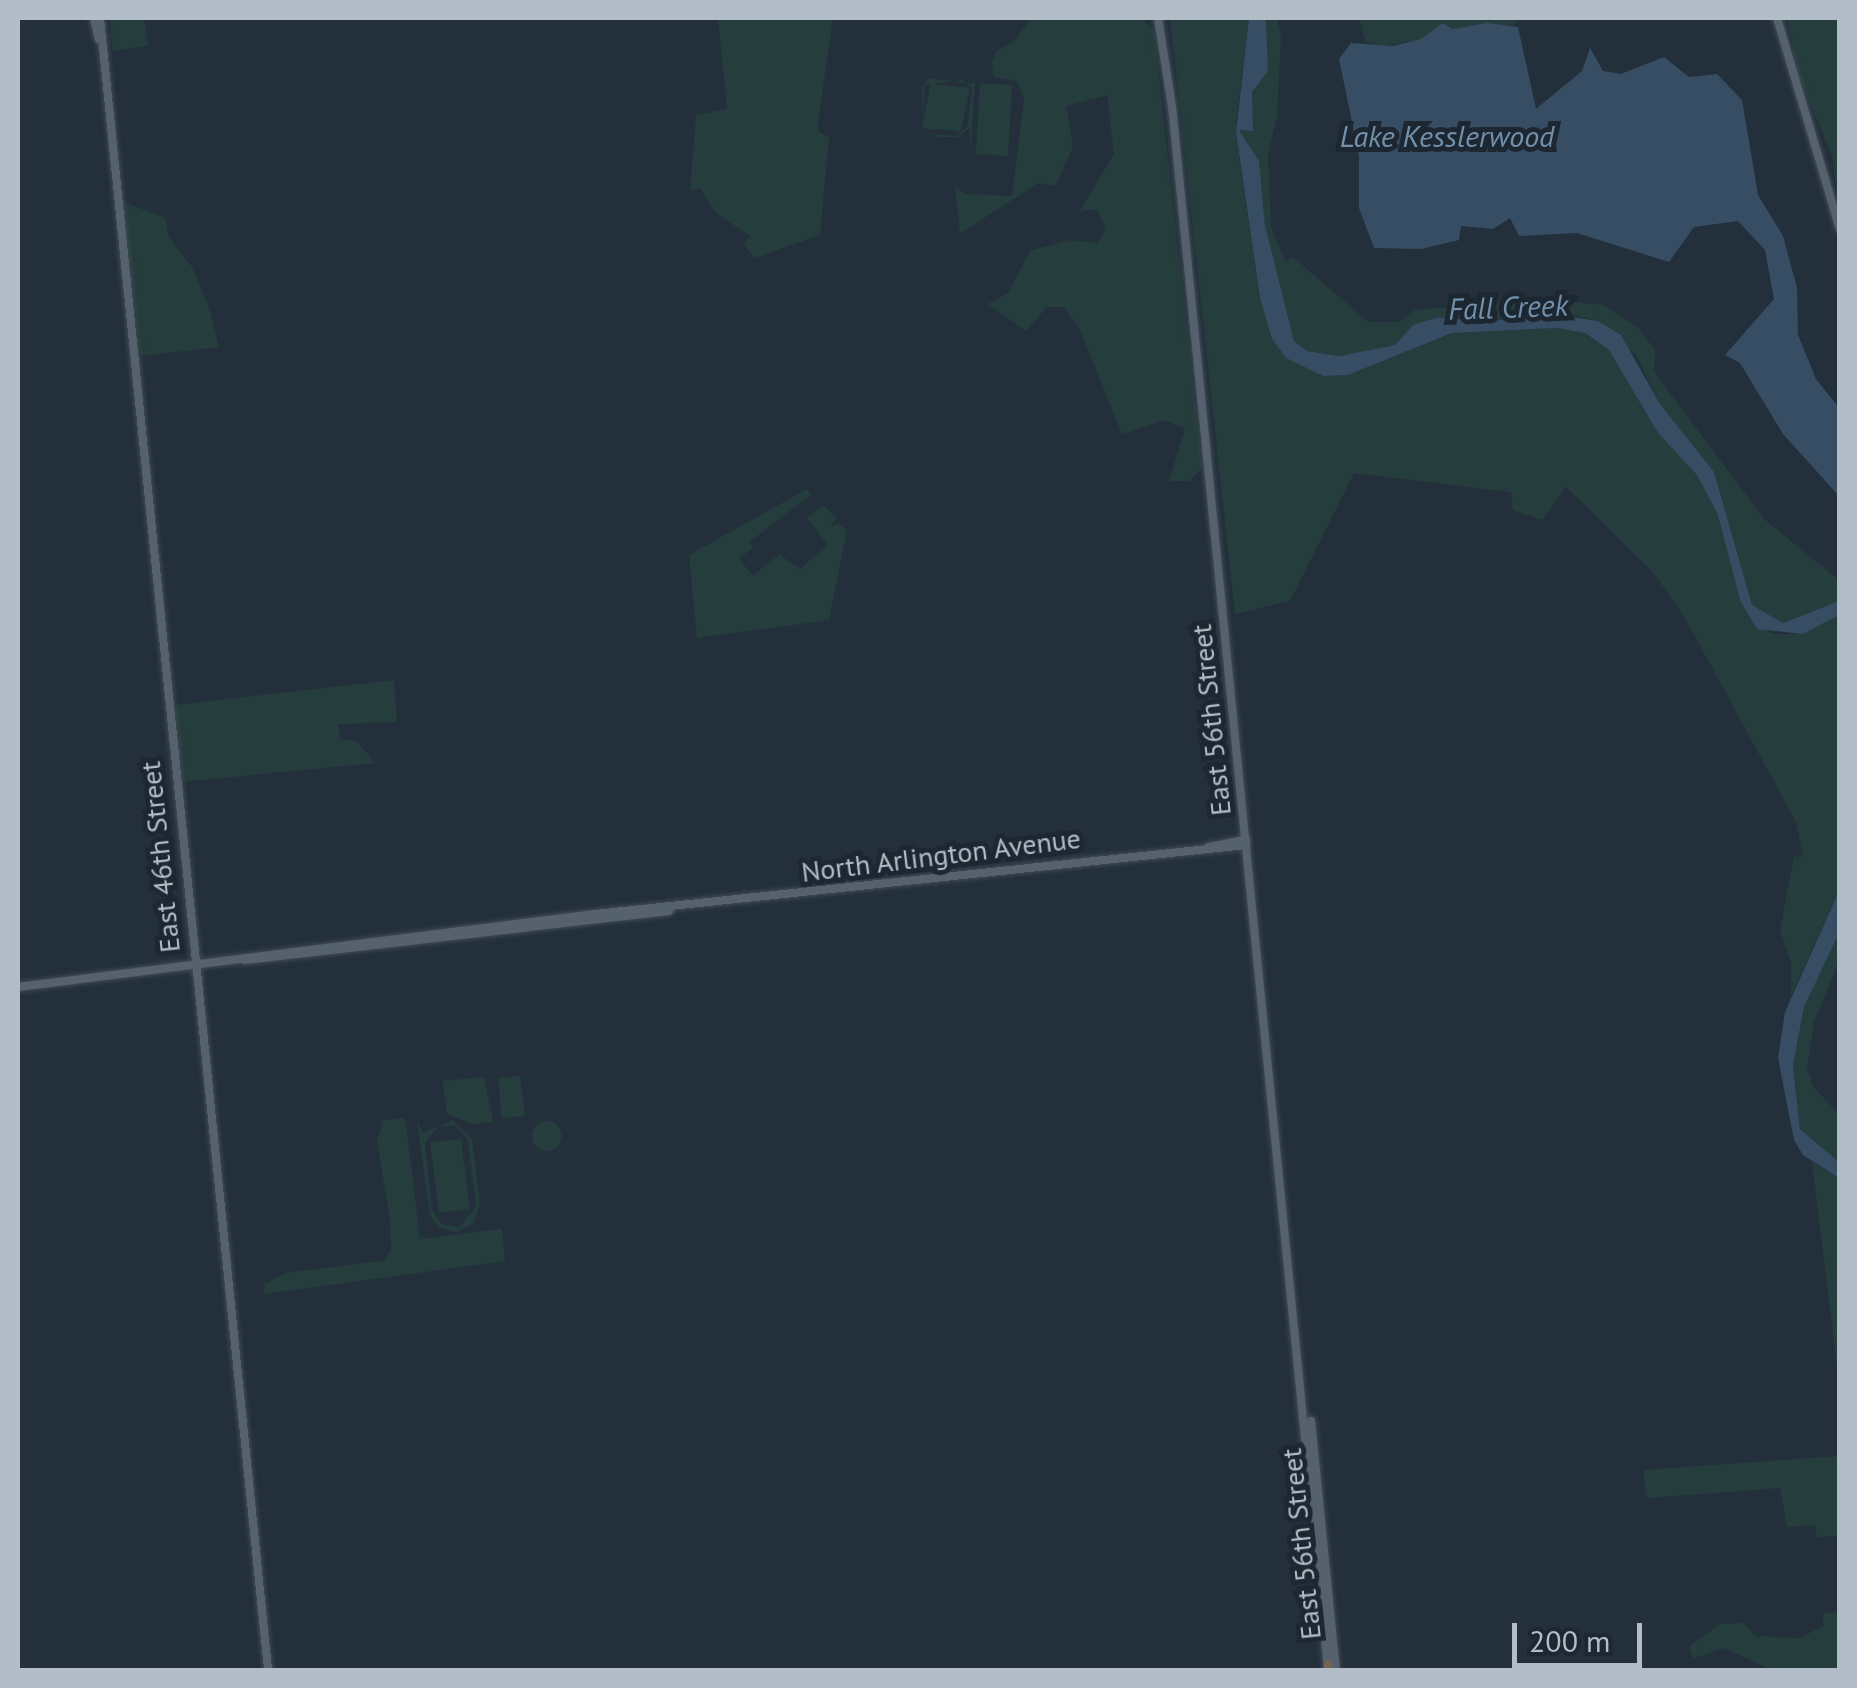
<!DOCTYPE html>
<style>
body{margin:0}
#map{position:relative;width:1857px;height:1688px;overflow:hidden;background:#23303c;font-family:"PT Sans",sans-serif}
div>[style]{position:absolute}
[style*='--x']{left:calc(var(--x)*1px);top:calc(var(--y)*1px);width:calc(var(--w)*1px);rotate:calc(var(--a)*1deg)}
.green>*{inset:0;background:#253d3d}
.round{border-radius:50%}
.water>*{inset:0;background:#374d63}
.roads{filter:drop-shadow(0 0 2px #404b55) drop-shadow(0 0 2px #404b55)}
.major>*{height:8px;margin:-4px;padding:0 4px;transform-origin:4px;border-radius:4px;background:#55616d}
.highway>*{height:9px;margin:-4.5px;padding:0 4.5px;transform-origin:4.5px;border-radius:4.5px;background:#736454}
span{translate:-50% -50%;white-space:nowrap;text-align:center;line-height:1.15;-webkit-text-stroke:10px #1c2731;paint-order:stroke}
.street-label{font-size:28px;color:#b3bdc8}
.water-label{font-size:30px;color:#7390ab;font-style:italic}
.frame{position:absolute;inset:0;border:20px solid #b3bdc8;pointer-events:none}
.scale{position:absolute;left:1512px;top:1623px;width:130px;height:45px;box-sizing:border-box;border:5px solid #b3bdc8;border-top:0;padding-left:12px;font-size:30px;line-height:35px;white-space:nowrap;color:#b3bdc8;-webkit-text-stroke:8px #1c2731;paint-order:stroke}
</style>
<div id="map">
<div class="green">
<i style="clip-path:polygon(110px 18px,144px 18px,148px 46px,112px 51px)"></i>
<i style="clip-path:polygon(718px 18px,833px 18px,818px 122px,819px 132px,829px 137px,820px 235px,754px 258px,744px 245px,750px 236px,716px 213px,701px 189px,690px 191px,696px 115px,727px 109px)"></i>
<i style="clip-path:polygon(1032px 18px,1140px 18px,1154px 31px,1202px 469px,1189px 481px,1169px 481px,1185px 429px,1164px 420px,1122px 434px,1080px 330px,1064px 307px,1047px 307px,1026px 331px,988px 304px,1008px 293px,1030px 251px,1069px 240px,1097px 243px,1106px 229px,1097px 209px,1079px 212px,1114px 154px,1107px 95px,1066px 106px,1073px 147px,1055px 186px,1038px 183px,960px 234px,955px 186px,965px 194px,1012px 196px,1024px 99px,1018px 81px,994px 77px,992px 64px,996px 51px,1013px 42px)"></i>
<i style="clip-path:polygon(1170px 18px,1249px 18px,1236px 122px,1239px 157px,1260px 298px,1272px 339px,1286px 358px,1323px 376px,1348px 375px,1453px 333px,1558px 328px,1584px 333px,1609px 350px,1658px 433px,1697px 475px,1718px 515px,1740px 600px,1771px 634px,1803px 634px,1839px 615px,1839px 891px,1791px 996px,1791px 963px,1780px 930px,1794px 857px,1803px 856px,1796px 822px,1684px 616px,1653px 572px,1566px 487px,1542px 520px,1513px 510px,1511px 492px,1354px 473px,1290px 601px,1235px 614px)"></i>
<i style="clip-path:polygon(1265px 18px,1277px 18px,1281px 36px,1277px 116px,1268px 155px,1271px 226px,1285px 261px,1293px 257px,1368px 322px,1400px 322px,1415px 310px,1541px 299px,1604px 305px,1638px 328px,1655px 350px,1654px 372px,1764px 519px,1839px 580px,1839px 601px,1783px 623px,1752px 605px,1714px 472px,1660px 404px,1636px 355px,1598px 321px,1567px 314px,1516px 315px,1511px 321px,1470px 315px,1413px 325px,1395px 345px,1339px 356px,1307px 351px,1294px 341px,1265px 225px,1259px 161px,1239px 130px,1253px 128px,1252px 91px,1260px 72px,1268px 71px)"></i>
<i style="clip-path:polygon(1359px 18px,1427px 19px,1516px 18px,1515px 25px,1453px 29px,1442px 23px,1421px 39px,1386px 46px,1366px 42px)"></i>
<i style="clip-path:polygon(1787px 18px,1839px 18px,1839px 208px,1832px 156px,1799px 77px)"></i>
<i style="clip-path:polygon(evenodd,929px 78px,972px 84px,975px 79px,970px 156px,970px 128px,957px 137px,938px 137px,923px 126px,922px 87px,929px 78px,962px 80px,972px 89px,968px 126px,956px 136px,933px 134px,928px 129px,961px 131px,970px 88px,931px 84px,923px 120px,925px 85px,962px 80px)"></i>
<i style="clip-path:polygon(980px 83px,1012px 85px,1008px 156px,976px 154px)"></i>
<i style="clip-path:polygon(122px 201px,165px 218px,169px 237px,192px 267px,208px 304px,219px 347px,141px 356px)"></i>
<i style="clip-path:polygon(807px 489px,811px 495px,749px 542px,753px 547px,739px 559px,753px 576px,779px 554px,800px 569px,828px 545px,807px 518px,823px 505px,837px 518px,829px 528px,837px 523px,847px 530px,829px 620px,697px 638px,689px 555px)"></i>
<i style="clip-path:polygon(394px 680px,397px 722px,338px 724px,340px 739px,357px 741px,375px 763px,181px 782px,176px 705px)"></i>
<i style="clip-path:polygon(1839px 933px,1839px 962px,1814px 1021px,1807px 1069px,1814px 1088px,1839px 1114px,1839px 1162px,1800px 1129px,1793px 1066px,1804px 1007px)"></i>
<i style="clip-path:polygon(520px 1076px,525px 1116px,502px 1118px,498px 1078px)"></i>
<i style="clip-path:polygon(484px 1077px,493px 1122px,472px 1124px,447px 1114px,443px 1081px)"></i>
<i style="clip-path:polygon(405px 1118px,420px 1239px,502px 1229px,505px 1261px,264px 1294px,265px 1284px,285px 1273px,383px 1261px,391px 1250px,390px 1220px,377px 1141px,383px 1120px)"></i>
<i style="clip-path:polygon(evenodd,452px 1120px,472px 1139px,480px 1203px,474px 1223px,456px 1232px,440px 1228px,430px 1216px,417px 1122px,424px 1133px,452px 1120px,438px 1126px,456px 1126px,468px 1141px,476px 1207px,459px 1227px,442px 1224px,432px 1210px,425px 1144px,438px 1126px)"></i>
<i class="round" style="left:532px;top:1121px;width:30px;height:30px"></i>
<i style="clip-path:polygon(461px 1139px,470px 1209px,439px 1213px,430px 1142px)"></i>
<i style="clip-path:polygon(1812px 1162px,1839px 1178px,1839px 1381px,1830px 1309px)"></i>
<i style="clip-path:polygon(1839px 1456px,1839px 1536px,1817px 1537px,1815px 1525px,1787px 1527px,1780px 1488px,1647px 1498px,1644px 1480px,1643px 1470px)"></i>
<i style="clip-path:polygon(1839px 1612px,1839px 1670px,1771px 1670px,1725px 1648px,1693px 1658px,1689px 1647px,1720px 1624px,1743px 1623px,1755px 1636px,1800px 1638px,1823px 1626px,1823px 1613px)"></i>
</div>
<div class="water">
<i style="clip-path:polygon(1249px 18px,1266px 20px,1268px 71px,1252px 92px,1253px 131px,1239px 130px,1259px 161px,1265px 225px,1294px 341px,1307px 351px,1339px 356px,1395px 345px,1413px 325px,1436px 318px,1511px 320px,1545px 313px,1598px 321px,1621px 335px,1660px 404px,1714px 472px,1752px 605px,1783px 623px,1839px 601px,1839px 615px,1803px 634px,1757px 629px,1740px 600px,1718px 515px,1697px 475px,1658px 433px,1609px 350px,1585px 333px,1558px 328px,1452px 333px,1348px 375px,1323px 376px,1286px 358px,1272px 339px,1260px 298px,1236px 132px)"></i>
<i style="clip-path:polygon(1442px 23px,1453px 29px,1487px 23px,1518px 27px,1536px 109px,1582px 71px,1590px 48px,1603px 71px,1621px 74px,1664px 57px,1689px 77px,1717px 74px,1742px 100px,1758px 195px,1783px 236px,1797px 288px,1798px 335px,1816px 379px,1839px 408px,1839px 496px,1783px 434px,1740px 363px,1725px 355px,1774px 299px,1765px 250px,1738px 221px,1694px 227px,1669px 262px,1577px 233px,1519px 236px,1510px 218px,1493px 229px,1461px 226px,1459px 240px,1421px 249px,1374px 248px,1359px 208px,1359px 156px,1339px 59px,1351px 43px,1393px 46px,1421px 39px)"></i>
<i style="clip-path:polygon(1839px 891px,1839px 933px,1804px 1007px,1793px 1066px,1800px 1129px,1839px 1162px,1839px 1178px,1803px 1155px,1794px 1140px,1778px 1058px,1785px 1012px)"></i>
</div>
<div class="roads">
<div class="major">
<i style="--x:94;--y:18;--w:22;--a:77"></i>
<i style="--x:100;--y:18;--w:1661;--a:84.19"></i>
<i style="--x:1158;--y:18;--w:89;--a:81"></i>
<i style="--x:1172;--y:106;--w:1571;--a:84.3"></i>
<i style="--x:1777;--y:18;--w:220;--a:73.4"></i>
<i style="--x:1209;--y:847;--w:38;--a:-11"></i>
<i style="--x:245;--y:960;--w:427;--a:-6.6"></i>
<i style="--x:18;--y:987;--w:582;--a:-7.21"></i>
<i style="--x:595;--y:914;--w:655;--a:-6.05"></i>
<i style="--x:1311;--y:1421;--w:250;--a:84.3"></i>
</div>
<div class="highway">
<i style="--x:1327;--y:1670;--w:6;--a:-81"></i>
</div>
</div>
<div class="street-label">
<span style="left:1211px;top:720px;rotate:-96deg">East 56th Street</span>
<span style="left:941px;top:855px;rotate:-7deg">North Arlington Avenue</span>
<span style="left:160px;top:857px;rotate:-96deg">East 46th Street</span>
<span style="left:1301px;top:1544px;rotate:-96deg">East 56th Street</span>
</div>
<div class="water-label">
<span style="left:1447px;top:136px">Lake Kesslerwood</span>
<span style="left:1508px;top:307px;rotate:-2deg">Fall Creek</span>
</div>
<div class="frame"></div>
<div class="scale">200 m</div>
</div>
